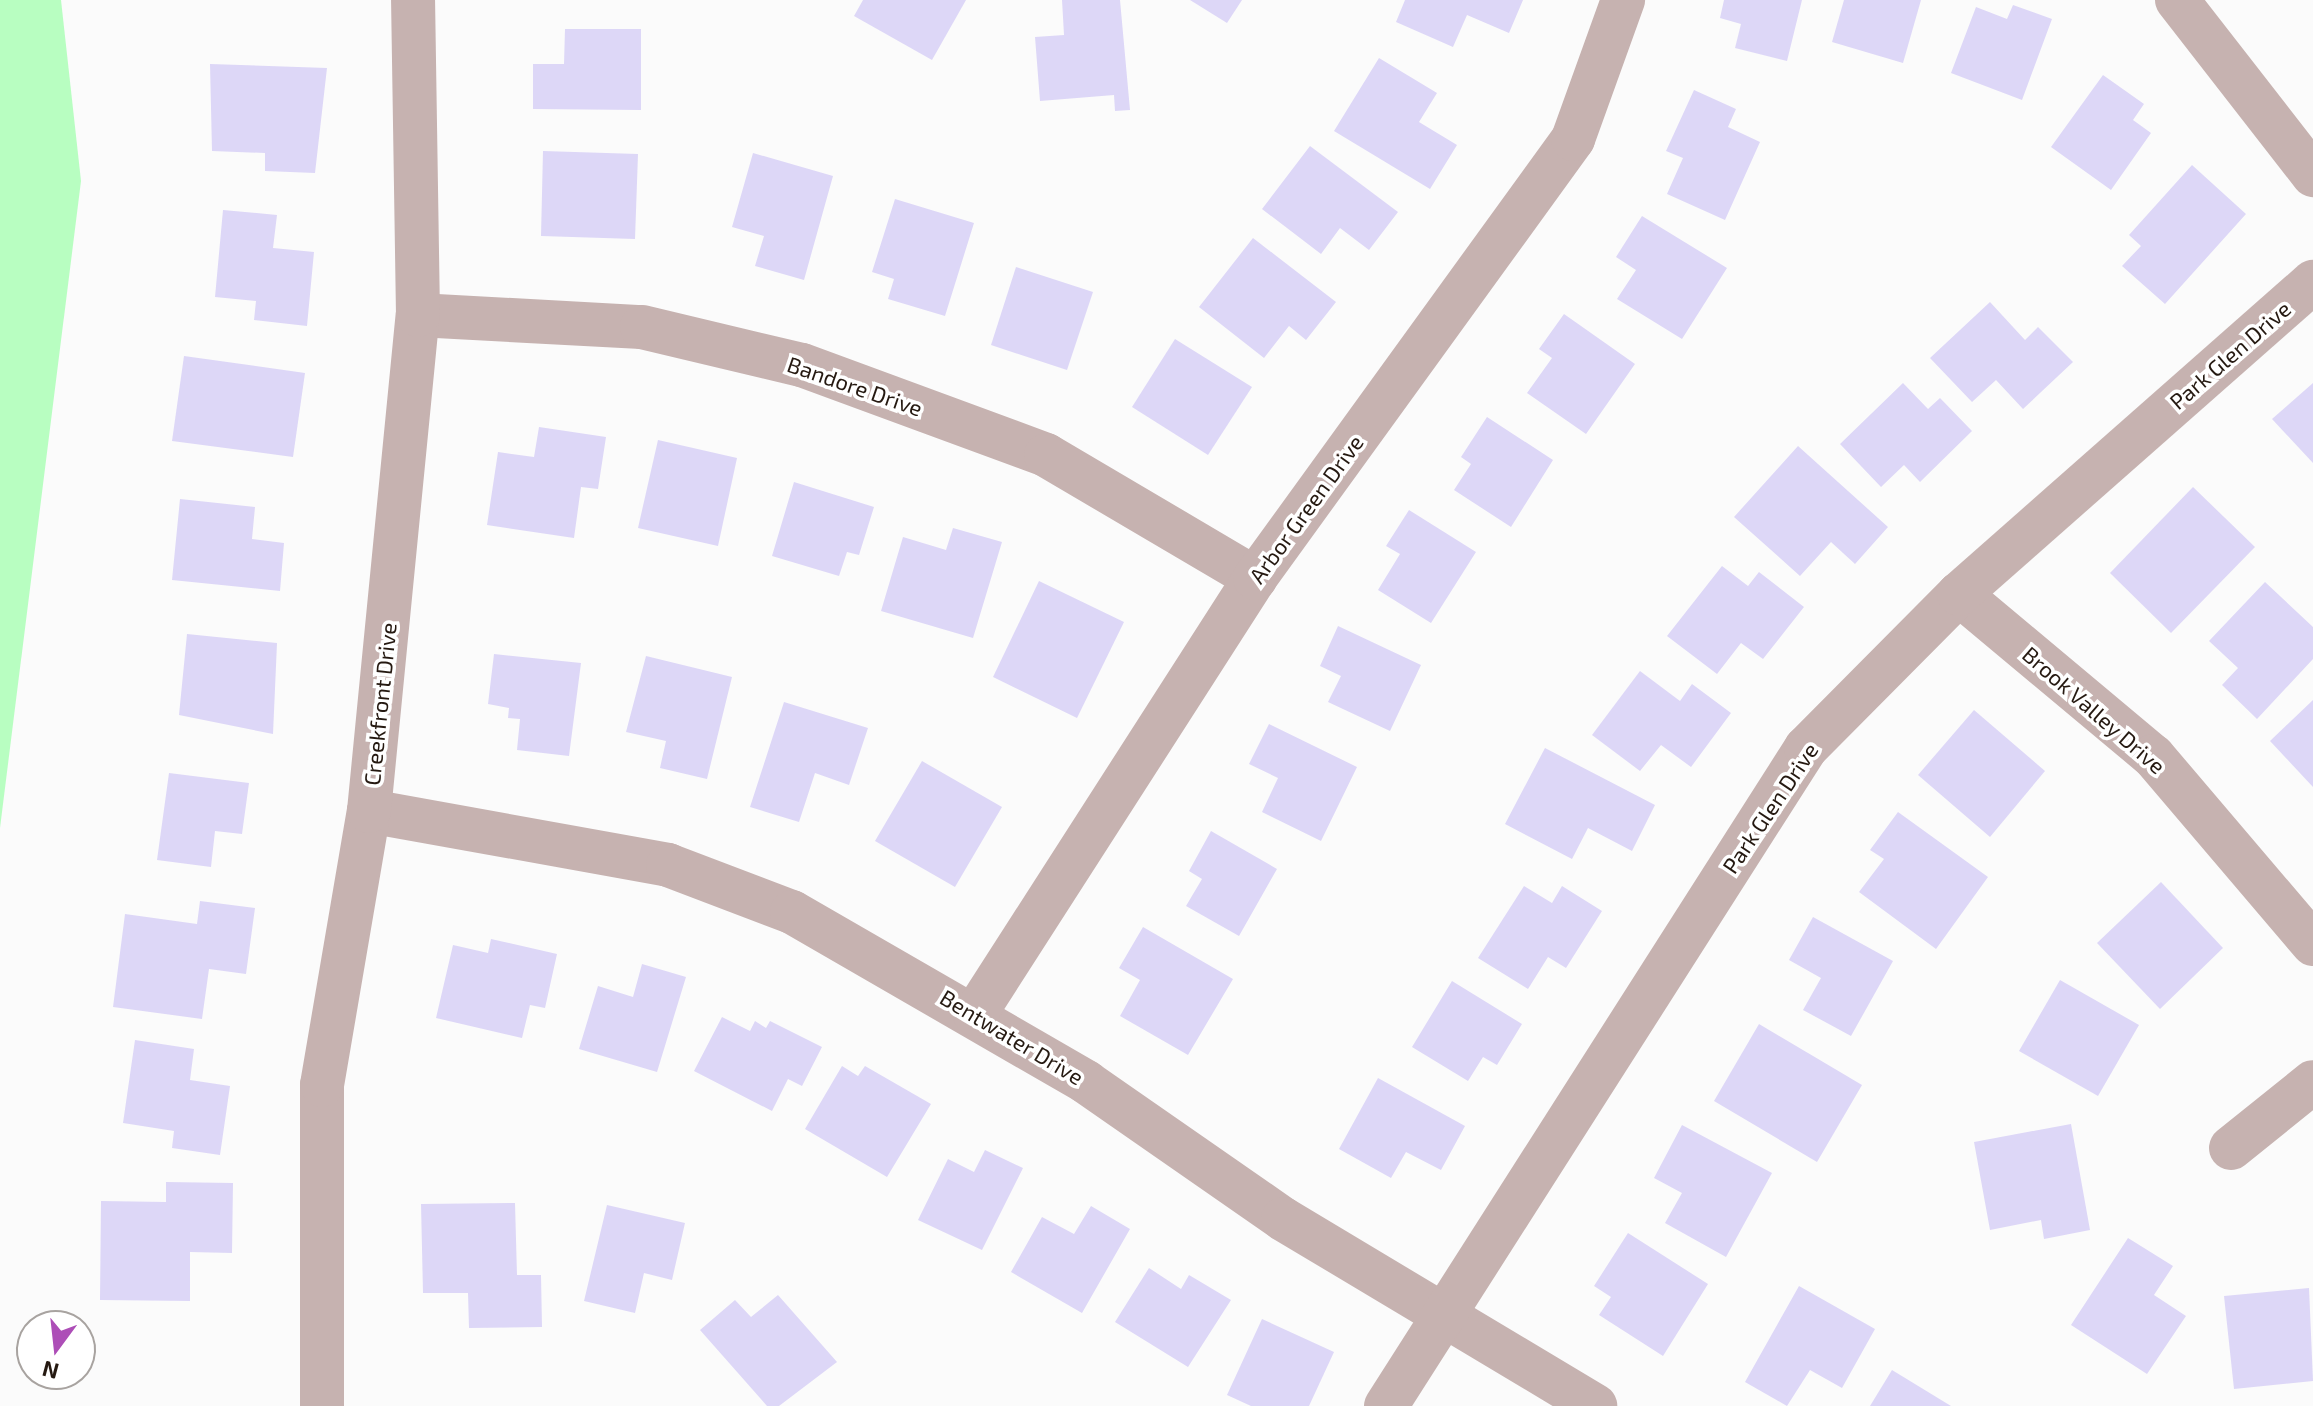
<!DOCTYPE html>
<style>
body{margin:0}
#map{position:relative;width:2313px;height:1406px;overflow:hidden;background:#fbfbfb;font-family:"Exo 2",sans-serif}
div>[style]{position:absolute}
[style*='--x']{left:calc(var(--x)*1px);top:calc(var(--y)*1px);width:calc(var(--w)*1px);rotate:calc(var(--a)*1deg)}
.green>*{inset:0;background:#b8fec1}
.building>*{inset:0;background:#ddd7f7}
.street>*{height:44px;margin:-22px;padding:0 22px;transform-origin:22px;border-radius:22px;background:#c6b2b0}
span{translate:-50% -50%;white-space:nowrap;text-align:center;line-height:1.15;-webkit-text-stroke:7px #fff;paint-order:stroke}
.street-label{font-size:22px;color:#251911}
.north{position:absolute;left:16px;top:1310px;width:80px;height:80px;box-sizing:border-box;background:#fff;border:2px solid #a8a3a0;border-radius:50%;rotate:195deg;font-size:22px;font-weight:700;line-height:32px;text-align:center;color:#251911}
.north::after{content:'';display:block;margin:auto;width:28px;height:36px;background:#ad4eb7;clip-path:polygon(50% 0,100% 100%,50% 72%,0 100%)}
</style>
<div id="map">
<div class="green">
<i style="clip-path:polygon(0 0,61px 0,81px 181px,0 828px)"></i>
</div>
<div class="building">
<i style="clip-path:polygon(863px 0,966px 0,932px 60px,854px 16px)"></i>
<i style="clip-path:polygon(1062px 0,1120px 0,1130px 110px,1115px 111px,1114px 95px,1040px 101px,1035px 37px,1064px 35px)"></i>
<i style="clip-path:polygon(1190px 0,1242px 0,1227px 23px)"></i>
<i style="clip-path:polygon(1405px 0,1523px 0,1509px 33px,1467px 15px,1453px 47px,1396px 22px)"></i>
<i style="clip-path:polygon(1724px 0,1802px 0,1787px 61px,1735px 48px,1741px 24px,1720px 18px)"></i>
<i style="clip-path:polygon(1844px 0,1921px 0,1903px 63px,1832px 42px)"></i>
<i style="clip-path:polygon(2013px 5px,2052px 19px,2022px 100px,1951px 73px,1976px 7px,2007px 19px)"></i>
<i style="clip-path:polygon(565px 29px,641px 29px,641px 110px,533px 109px,533px 64px,564px 64px)"></i>
<i style="clip-path:polygon(1379px 58px,1437px 93px,1419px 122px,1457px 145px,1430px 189px,1334px 131px)"></i>
<i style="clip-path:polygon(210px 64px,327px 68px,315px 173px,265px 171px,265px 153px,212px 151px)"></i>
<i style="clip-path:polygon(2103px 75px,2144px 104px,2133px 120px,2151px 133px,2111px 190px,2051px 147px)"></i>
<i style="clip-path:polygon(1694px 90px,1736px 109px,1728px 127px,1760px 142px,1725px 220px,1667px 194px,1683px 158px,1666px 151px)"></i>
<i style="clip-path:polygon(1310px 146px,1398px 212px,1369px 250px,1340px 228px,1321px 254px,1262px 209px)"></i>
<i style="clip-path:polygon(543px 151px,638px 154px,635px 239px,541px 236px)"></i>
<i style="clip-path:polygon(753px 153px,833px 176px,804px 280px,755px 266px,764px 236px,732px 227px)"></i>
<i style="clip-path:polygon(2192px 165px,2246px 214px,2165px 304px,2122px 266px,2141px 246px,2129px 235px)"></i>
<i style="clip-path:polygon(895px 199px,974px 223px,945px 316px,888px 299px,894px 279px,872px 272px)"></i>
<i style="clip-path:polygon(223px 210px,277px 215px,273px 248px,314px 252px,307px 326px,254px 320px,256px 301px,215px 297px)"></i>
<i style="clip-path:polygon(1642px 216px,1727px 268px,1682px 339px,1617px 299px,1636px 270px,1616px 257px)"></i>
<i style="clip-path:polygon(1253px 238px,1336px 302px,1306px 340px,1289px 326px,1264px 358px,1199px 307px)"></i>
<i style="clip-path:polygon(1016px 267px,1093px 292px,1067px 370px,991px 345px)"></i>
<i style="clip-path:polygon(1990px 302px,2025px 340px,2038px 327px,2073px 362px,2023px 409px,1996px 380px,1972px 402px,1930px 358px)"></i>
<i style="clip-path:polygon(1564px 314px,1635px 364px,1586px 434px,1527px 393px,1552px 358px,1539px 349px)"></i>
<i style="clip-path:polygon(1175px 339px,1252px 387px,1208px 455px,1132px 407px)"></i>
<i style="clip-path:polygon(184px 356px,305px 373px,293px 457px,172px 441px)"></i>
<i style="clip-path:polygon(1903px 383px,1928px 409px,1940px 398px,1972px 431px,1920px 482px,1904px 465px,1881px 487px,1840px 444px)"></i>
<i style="clip-path:polygon(2313px 383px,2313px 463px,2272px 419px)"></i>
<i style="clip-path:polygon(1487px 417px,1553px 460px,1511px 527px,1454px 490px,1471px 464px,1461px 457px)"></i>
<i style="clip-path:polygon(539px 427px,606px 437px,598px 489px,581px 487px,574px 538px,487px 525px,498px 452px,534px 457px)"></i>
<i style="clip-path:polygon(658px 440px,737px 458px,718px 546px,638px 528px)"></i>
<i style="clip-path:polygon(1798px 446px,1888px 527px,1855px 564px,1831px 542px,1800px 576px,1734px 517px)"></i>
<i style="clip-path:polygon(794px 482px,874px 507px,859px 555px,847px 552px,839px 576px,772px 556px)"></i>
<i style="clip-path:polygon(2193px 487px,2255px 547px,2171px 633px,2110px 573px)"></i>
<i style="clip-path:polygon(180px 499px,255px 507px,252px 539px,284px 543px,280px 591px,172px 580px)"></i>
<i style="clip-path:polygon(1409px 510px,1476px 552px,1431px 623px,1378px 590px,1400px 554px,1386px 546px)"></i>
<i style="clip-path:polygon(953px 528px,1002px 542px,973px 638px,881px 611px,903px 537px,946px 550px)"></i>
<i style="clip-path:polygon(1722px 566px,1748px 586px,1759px 572px,1804px 607px,1763px 659px,1741px 643px,1717px 674px,1667px 636px)"></i>
<i style="clip-path:polygon(1039px 581px,1124px 622px,1077px 718px,993px 677px)"></i>
<i style="clip-path:polygon(2265px 582px,2313px 627px,2313px 659px,2257px 719px,2222px 685px,2238px 668px,2209px 641px)"></i>
<i style="clip-path:polygon(1338px 626px,1421px 665px,1390px 731px,1328px 702px,1341px 676px,1320px 666px)"></i>
<i style="clip-path:polygon(187px 634px,277px 643px,273px 734px,179px 715px)"></i>
<i style="clip-path:polygon(494px 654px,581px 663px,569px 756px,517px 750px,520px 719px,508px 718px,509px 708px,488px 704px)"></i>
<i style="clip-path:polygon(646px 656px,732px 677px,707px 779px,660px 768px,666px 741px,626px 732px)"></i>
<i style="clip-path:polygon(1640px 671px,1680px 701px,1692px 684px,1731px 713px,1691px 767px,1661px 745px,1640px 771px,1592px 735px)"></i>
<i style="clip-path:polygon(2313px 700px,2313px 787px,2270px 741px)"></i>
<i style="clip-path:polygon(784px 702px,868px 728px,849px 785px,815px 773px,799px 822px,750px 807px)"></i>
<i style="clip-path:polygon(1974px 710px,2045px 771px,1990px 837px,1918px 775px)"></i>
<i style="clip-path:polygon(1269px 724px,1357px 767px,1321px 841px,1262px 812px,1278px 778px,1249px 764px)"></i>
<i style="clip-path:polygon(1545px 748px,1655px 805px,1632px 851px,1588px 828px,1572px 859px,1505px 824px)"></i>
<i style="clip-path:polygon(922px 761px,1002px 807px,955px 887px,875px 841px)"></i>
<i style="clip-path:polygon(169px 773px,249px 783px,242px 834px,215px 831px,211px 867px,157px 860px)"></i>
<i style="clip-path:polygon(1898px 812px,1988px 877px,1936px 949px,1859px 892px,1884px 859px,1870px 850px)"></i>
<i style="clip-path:polygon(1211px 831px,1277px 869px,1239px 936px,1186px 906px,1202px 879px,1189px 871px)"></i>
<i style="clip-path:polygon(2161px 882px,2223px 948px,2160px 1009px,2097px 943px)"></i>
<i style="clip-path:polygon(1524px 886px,1552px 903px,1562px 886px,1602px 911px,1566px 968px,1548px 957px,1528px 989px,1478px 958px)"></i>
<i style="clip-path:polygon(200px 901px,255px 908px,246px 974px,209px 969px,202px 1019px,113px 1007px,125px 914px,197px 924px)"></i>
<i style="clip-path:polygon(1813px 917px,1893px 961px,1851px 1036px,1803px 1010px,1821px 978px,1789px 960px)"></i>
<i style="clip-path:polygon(1143px 927px,1233px 979px,1188px 1055px,1120px 1016px,1140px 980px,1119px 968px)"></i>
<i style="clip-path:polygon(491px 939px,557px 954px,545px 1008px,530px 1005px,522px 1038px,436px 1018px,453px 945px,488px 953px)"></i>
<i style="clip-path:polygon(642px 964px,686px 977px,657px 1072px,579px 1049px,598px 986px,633px 997px)"></i>
<i style="clip-path:polygon(2060px 980px,2139px 1025px,2098px 1096px,2019px 1051px)"></i>
<i style="clip-path:polygon(1452px 981px,1522px 1024px,1497px 1065px,1483px 1057px,1468px 1081px,1412px 1047px)"></i>
<i style="clip-path:polygon(722px 1017px,750px 1031px,755px 1021px,766px 1028px,770px 1021px,822px 1047px,802px 1086px,788px 1079px,772px 1111px,694px 1071px)"></i>
<i style="clip-path:polygon(1759px 1024px,1862px 1085px,1817px 1162px,1714px 1101px)"></i>
<i style="clip-path:polygon(135px 1040px,194px 1049px,190px 1080px,230px 1086px,220px 1155px,172px 1148px,174px 1131px,123px 1123px)"></i>
<i style="clip-path:polygon(842px 1066px,858px 1076px,865px 1066px,931px 1104px,887px 1177px,805px 1129px)"></i>
<i style="clip-path:polygon(1378px 1078px,1465px 1126px,1441px 1170px,1406px 1152px,1391px 1178px,1339px 1149px)"></i>
<i style="clip-path:polygon(2071px 1124px,2090px 1230px,2044px 1239px,2041px 1220px,1990px 1230px,1974px 1142px)"></i>
<i style="clip-path:polygon(1682px 1125px,1772px 1173px,1726px 1257px,1665px 1223px,1682px 1193px,1654px 1178px)"></i>
<i style="clip-path:polygon(985px 1150px,1023px 1168px,982px 1250px,918px 1220px,948px 1159px,974px 1172px)"></i>
<i style="clip-path:polygon(166px 1182px,233px 1183px,232px 1253px,190px 1252px,190px 1301px,100px 1300px,101px 1201px,166px 1202px)"></i>
<i style="clip-path:polygon(515px 1203px,517px 1275px,541px 1275px,542px 1327px,469px 1328px,468px 1293px,423px 1293px,421px 1204px)"></i>
<i style="clip-path:polygon(607px 1205px,685px 1223px,672px 1280px,644px 1273px,635px 1313px,584px 1301px)"></i>
<i style="clip-path:polygon(1091px 1206px,1130px 1229px,1082px 1313px,1011px 1272px,1042px 1217px,1074px 1234px)"></i>
<i style="clip-path:polygon(1628px 1233px,1708px 1284px,1663px 1356px,1599px 1315px,1611px 1297px,1594px 1286px)"></i>
<i style="clip-path:polygon(2128px 1238px,2173px 1266px,2154px 1295px,2186px 1316px,2147px 1374px,2071px 1325px)"></i>
<i style="clip-path:polygon(1149px 1268px,1181px 1289px,1189px 1275px,1231px 1300px,1188px 1367px,1115px 1322px)"></i>
<i style="clip-path:polygon(1799px 1286px,1875px 1329px,1842px 1388px,1810px 1370px,1787px 1406px,1745px 1382px)"></i>
<i style="clip-path:polygon(2309px 1288px,2313px 1381px,2234px 1389px,2224px 1296px)"></i>
<i style="clip-path:polygon(778px 1295px,837px 1362px,779px 1406px,767px 1406px,700px 1330px,735px 1300px,751px 1317px)"></i>
<i style="clip-path:polygon(1262px 1319px,1334px 1352px,1309px 1406px,1251px 1406px,1227px 1395px)"></i>
<i style="clip-path:polygon(1892px 1370px,1951px 1406px,1870px 1406px)"></i>
</div>
<div class="street">
<i style="--x:2177;--y:0;--w:222;--a:52.1"></i>
<i style="--x:418;--y:315;--w:224;--a:3.1"></i>
<i style="--x:642;--y:327;--w:164;--a:13.4"></i>
<i style="--x:802;--y:365;--w:260;--a:20.2"></i>
<i style="--x:1046;--y:455;--w:243;--a:30.5"></i>
<i style="--x:1959;--y:594;--w:253;--a:39.9"></i>
<i style="--x:2153;--y:756;--w:247;--a:49.6"></i>
<i style="--x:369;--y:811;--w:304;--a:10.2"></i>
<i style="--x:668;--y:865;--w:133;--a:20.8"></i>
<i style="--x:792;--y:912;--w:340;--a:30"></i>
<i style="--x:1086;--y:1082;--w:240;--a:34.8"></i>
<i style="--x:1283;--y:1219;--w:364;--a:30.9"></i>
<i style="--x:975;--y:1014;--w:518;--a:-57.29"></i>
<i style="--x:1255;--y:578;--w:542;--a:-54.08"></i>
<i style="--x:1573;--y:139;--w:148;--a:-70.2"></i>
<i style="--x:2231;--y:1148;--w:105;--a:-38.8"></i>
<i style="--x:322;--y:1406;--w:321;--a:-90"></i>
<i style="--x:322;--y:1085;--w:278;--a:-80.3"></i>
<i style="--x:369;--y:811;--w:498;--a:-84.4"></i>
<i style="--x:418;--y:315;--w:315;--a:-90.9"></i>
<i style="--x:1386;--y:1406;--w:781;--a:-57.45"></i>
<i style="--x:1806;--y:748;--w:217;--a:-45.2"></i>
<i style="--x:1959;--y:594;--w:472;--a:-41.4"></i>
</div>
<div class="street-label">
<span style="left:2230px;top:355px;rotate:-41deg">Park Glen Drive</span>
<span style="left:855px;top:386px;rotate:19deg">Bandore Drive</span>
<span style="left:1306px;top:509px;rotate:-54deg">Arbor Green Drive</span>
<span style="left:380px;top:704px;rotate:-84deg">Creekfront Drive</span>
<span style="left:2094px;top:710px;rotate:41deg">Brook Valley Drive</span>
<span style="left:1770px;top:808px;rotate:-56deg">Park Glen Drive</span>
<span style="left:1012px;top:1037px;rotate:31deg">Bentwater Drive</span>
</div>
<div class="north">N</div>
</div>
